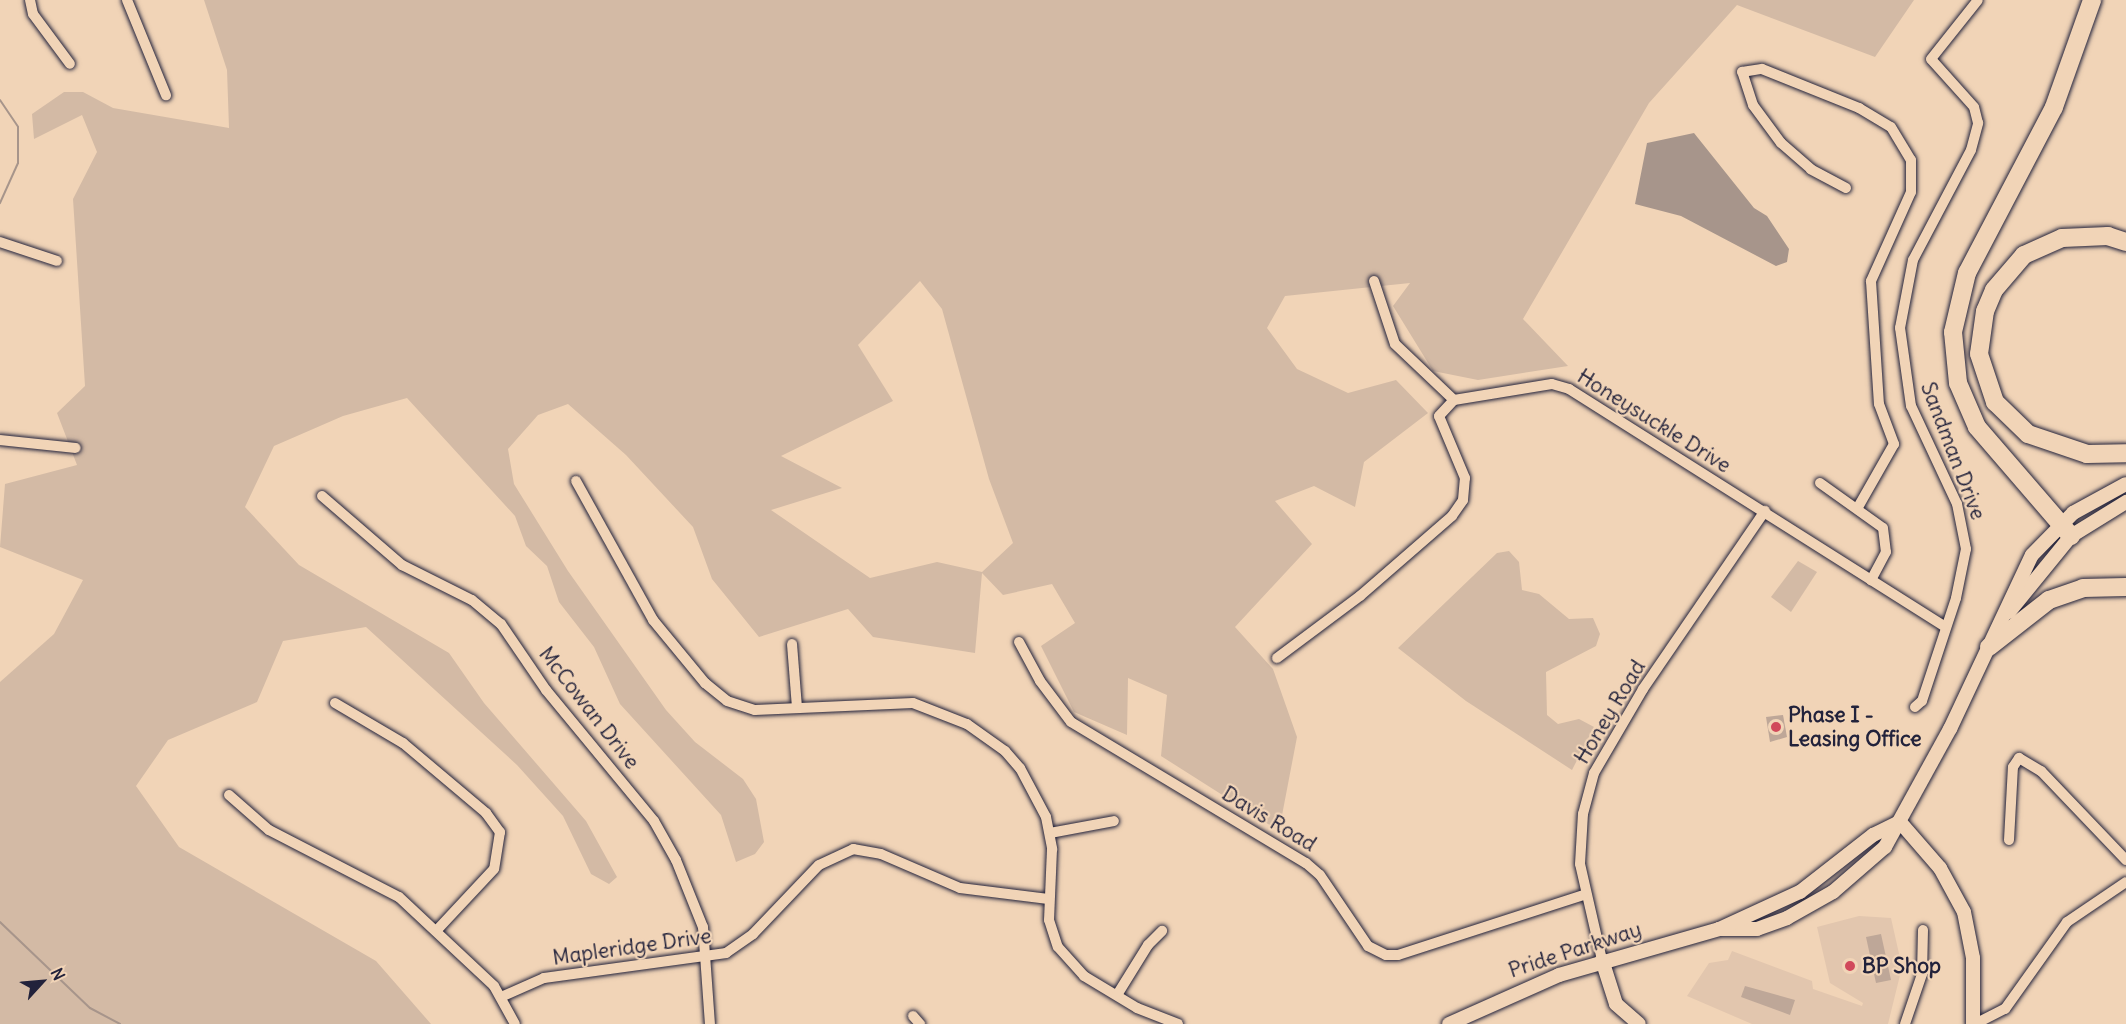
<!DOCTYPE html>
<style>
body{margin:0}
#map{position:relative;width:2126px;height:1024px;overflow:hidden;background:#f1d4b7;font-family:Delius,sans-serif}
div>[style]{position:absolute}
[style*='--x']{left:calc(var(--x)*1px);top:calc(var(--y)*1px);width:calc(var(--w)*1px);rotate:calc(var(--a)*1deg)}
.built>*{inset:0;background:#e2c6ae}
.green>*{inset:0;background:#d3baa5}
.water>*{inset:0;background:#a7958b}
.stream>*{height:2px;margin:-1px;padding:0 1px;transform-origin:1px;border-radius:1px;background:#a7958b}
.building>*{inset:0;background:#bea798}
.roads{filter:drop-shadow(0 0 2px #22223b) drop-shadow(0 0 2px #22223b)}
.street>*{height:10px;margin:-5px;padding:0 5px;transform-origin:5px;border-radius:5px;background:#f1d4b7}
.secondary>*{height:14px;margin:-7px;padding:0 7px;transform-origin:7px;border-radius:7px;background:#f1d4b7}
.highway>*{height:18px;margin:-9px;padding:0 9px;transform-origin:9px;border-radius:9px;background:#f1d4b7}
.dots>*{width:16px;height:16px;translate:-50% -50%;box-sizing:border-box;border:3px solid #f1d4b7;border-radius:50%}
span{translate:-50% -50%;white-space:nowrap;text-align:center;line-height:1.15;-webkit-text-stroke:4.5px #f1d4b7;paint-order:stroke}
.street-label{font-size:21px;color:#22223b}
.poi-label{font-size:21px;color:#22223b;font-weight:700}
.left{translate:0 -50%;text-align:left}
.north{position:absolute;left:12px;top:952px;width:60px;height:60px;-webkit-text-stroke:4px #f1d4b7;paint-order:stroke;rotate:64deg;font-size:16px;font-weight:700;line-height:24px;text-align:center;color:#22223b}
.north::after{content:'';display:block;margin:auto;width:21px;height:27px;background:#22223b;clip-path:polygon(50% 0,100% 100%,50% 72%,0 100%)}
</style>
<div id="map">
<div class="built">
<i style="clip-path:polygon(1859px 916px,1891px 918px,1902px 967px,1888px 1024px,1752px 1024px,1687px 996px,1709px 963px,1728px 960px,1732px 951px,1812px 981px,1813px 989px,1862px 1006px,1863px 1003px,1830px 983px,1817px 927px)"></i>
</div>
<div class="green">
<i style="clip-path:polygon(evenodd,204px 0,1914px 0,1875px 57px,1737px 5px,1649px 103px,1523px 319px,1568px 366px,1478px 380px,1433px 371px,1393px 306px,1410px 283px,1285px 296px,1267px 328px,1297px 369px,1348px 393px,1396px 380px,1428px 413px,1364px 462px,1355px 507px,1314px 486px,1275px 501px,1312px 544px,1235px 627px,1273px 669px,1297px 737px,1279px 831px,1161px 756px,1167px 695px,1128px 678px,1127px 735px,1074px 712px,1041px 646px,1075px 623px,1052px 584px,1003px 595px,982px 573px,975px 653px,873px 637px,848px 609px,759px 637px,712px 579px,693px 527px,626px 455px,568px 404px,538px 415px,508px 449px,514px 484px,568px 571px,666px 710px,695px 742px,743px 779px,756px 799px,764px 842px,755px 854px,736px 862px,721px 815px,620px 704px,594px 647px,559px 602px,547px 566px,526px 546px,515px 516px,407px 398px,343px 416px,274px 446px,245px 507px,299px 565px,449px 653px,484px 703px,586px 821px,617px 877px,609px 884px,591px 874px,563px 816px,517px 765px,366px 627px,283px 641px,257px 702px,168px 740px,136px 786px,179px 847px,376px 961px,431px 1024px,0 1024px,0 682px,54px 634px,83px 580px,0 547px,5px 484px,77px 465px,57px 413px,85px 386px,73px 199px,97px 152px,82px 115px,34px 139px,32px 114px,64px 92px,83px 92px,113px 108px,229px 128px,227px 70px,204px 0,920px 281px,942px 309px,989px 479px,1013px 543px,982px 572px,937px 562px,870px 578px,771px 510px,842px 488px,781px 456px,893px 401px,858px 345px,920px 281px)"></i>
<i style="clip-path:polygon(1509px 551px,1519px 562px,1522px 590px,1539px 594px,1569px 619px,1593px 618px,1600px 634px,1596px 646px,1546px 672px,1547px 715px,1558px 724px,1579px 719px,1594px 727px,1572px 770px,1466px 701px,1398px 648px,1497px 553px)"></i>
<i style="clip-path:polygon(1798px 561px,1817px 572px,1791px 612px,1771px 597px)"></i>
</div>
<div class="water">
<i style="clip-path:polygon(1694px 133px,1754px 208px,1767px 216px,1789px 249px,1787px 262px,1776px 266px,1681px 216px,1635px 204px,1647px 143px)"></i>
</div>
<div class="stream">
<i style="--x:0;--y:100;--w:32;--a:56"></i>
<i style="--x:18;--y:127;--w:36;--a:90"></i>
<i style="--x:18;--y:163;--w:44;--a:114.2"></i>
<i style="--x:0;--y:922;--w:124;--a:43.7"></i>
<i style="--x:90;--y:1008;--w:34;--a:28"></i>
</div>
<div class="building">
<i style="clip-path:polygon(1783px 715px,1787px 737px,1770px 742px,1766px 717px)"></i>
<i style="clip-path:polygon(1881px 934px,1891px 980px,1876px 983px,1866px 937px)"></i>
<i style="clip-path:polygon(1745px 986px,1795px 1000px,1790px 1015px,1741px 997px)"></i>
</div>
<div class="roads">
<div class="street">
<i style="--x:30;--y:0;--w:14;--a:78"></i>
<i style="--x:33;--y:14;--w:62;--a:53.5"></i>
<i style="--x:127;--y:0;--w:103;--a:67.7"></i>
<i style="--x:1846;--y:188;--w:40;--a:-152"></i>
<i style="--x:1811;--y:169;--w:40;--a:-139"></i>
<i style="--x:1781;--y:143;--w:47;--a:-126.4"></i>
<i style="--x:1753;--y:105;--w:35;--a:-108"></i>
<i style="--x:1742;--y:72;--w:20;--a:-9"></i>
<i style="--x:1762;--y:69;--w:105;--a:21.9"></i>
<i style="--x:1859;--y:108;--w:37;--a:31"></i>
<i style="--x:1891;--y:127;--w:39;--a:59"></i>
<i style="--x:1911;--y:160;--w:32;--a:90"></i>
<i style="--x:1911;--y:192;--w:98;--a:114.2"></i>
<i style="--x:1871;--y:281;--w:123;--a:86.3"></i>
<i style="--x:1879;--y:404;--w:43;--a:69.4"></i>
<i style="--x:1894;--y:444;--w:73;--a:119.7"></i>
<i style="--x:0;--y:242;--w:60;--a:18.4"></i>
<i style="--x:1374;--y:281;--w:66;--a:71.6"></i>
<i style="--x:1395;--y:344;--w:81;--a:43.5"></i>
<i style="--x:1454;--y:400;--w:99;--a:-9.3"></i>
<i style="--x:1552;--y:384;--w:18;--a:16"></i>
<i style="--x:1569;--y:389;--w:445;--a:32.3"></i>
<i style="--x:0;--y:440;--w:76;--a:6"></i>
<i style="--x:576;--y:481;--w:159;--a:61"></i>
<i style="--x:653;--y:620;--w:82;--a:50.5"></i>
<i style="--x:705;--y:683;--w:28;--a:39"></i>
<i style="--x:727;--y:701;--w:29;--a:18"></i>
<i style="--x:755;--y:710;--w:158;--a:-2.5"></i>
<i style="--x:913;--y:703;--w:58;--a:21.3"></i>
<i style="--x:967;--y:724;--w:47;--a:35.4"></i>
<i style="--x:1005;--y:751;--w:23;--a:49"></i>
<i style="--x:1020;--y:768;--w:55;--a:62"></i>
<i style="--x:1046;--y:817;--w:33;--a:79"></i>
<i style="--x:1052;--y:849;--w:71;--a:92.4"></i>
<i style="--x:1049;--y:920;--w:28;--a:72"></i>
<i style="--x:1058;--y:947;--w:39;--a:48"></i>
<i style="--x:1084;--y:976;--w:62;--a:31.1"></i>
<i style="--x:1137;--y:1008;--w:44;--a:21.3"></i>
<i style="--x:1820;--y:483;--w:77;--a:35.5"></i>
<i style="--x:1883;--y:528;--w:24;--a:83"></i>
<i style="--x:1886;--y:552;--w:32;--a:118"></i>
<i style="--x:322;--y:496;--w:106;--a:40.8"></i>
<i style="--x:402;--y:565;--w:78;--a:26.6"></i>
<i style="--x:472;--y:600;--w:38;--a:40"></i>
<i style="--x:501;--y:624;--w:80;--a:55.7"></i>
<i style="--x:546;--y:690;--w:170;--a:50.5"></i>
<i style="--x:654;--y:821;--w:45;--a:60.6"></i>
<i style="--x:676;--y:860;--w:72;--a:68.1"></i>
<i style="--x:703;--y:927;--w:97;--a:85.9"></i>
<i style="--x:1019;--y:642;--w:44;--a:61.7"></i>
<i style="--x:1040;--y:681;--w:51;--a:52.9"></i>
<i style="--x:1071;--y:722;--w:274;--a:31"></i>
<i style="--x:1306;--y:863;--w:18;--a:41"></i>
<i style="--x:1320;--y:875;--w:86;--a:55.9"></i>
<i style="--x:1368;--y:946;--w:20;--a:27"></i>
<i style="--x:1386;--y:955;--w:12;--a:0"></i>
<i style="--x:1398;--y:955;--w:195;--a:-17.9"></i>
<i style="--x:792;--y:644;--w:64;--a:85.5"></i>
<i style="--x:1277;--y:658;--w:104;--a:-36.8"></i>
<i style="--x:1360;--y:596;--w:122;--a:-41"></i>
<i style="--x:1452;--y:516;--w:19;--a:-55"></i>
<i style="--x:1463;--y:500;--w:22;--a:-85"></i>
<i style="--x:1465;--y:478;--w:67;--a:-112.8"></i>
<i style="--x:1439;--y:416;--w:22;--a:-47"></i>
<i style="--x:335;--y:703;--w:79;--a:30.5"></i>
<i style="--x:403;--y:743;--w:109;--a:40.1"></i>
<i style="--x:486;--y:813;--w:24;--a:54"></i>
<i style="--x:500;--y:832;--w:37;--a:99"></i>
<i style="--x:494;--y:869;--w:85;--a:133.1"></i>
<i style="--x:1915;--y:707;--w:9;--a:-41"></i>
<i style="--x:1922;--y:701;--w:108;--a:-71.7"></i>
<i style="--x:1956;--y:598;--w:50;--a:-78.5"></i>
<i style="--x:1966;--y:549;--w:46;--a:-101.3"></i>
<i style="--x:1957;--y:504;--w:108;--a:-115.1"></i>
<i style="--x:1911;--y:406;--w:79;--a:-98"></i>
<i style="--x:1900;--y:328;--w:69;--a:-79.2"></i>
<i style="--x:1913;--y:260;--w:124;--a:-62.2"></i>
<i style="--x:1971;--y:150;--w:28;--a:-75"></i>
<i style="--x:1978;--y:123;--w:16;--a:-104"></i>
<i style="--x:1974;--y:107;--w:64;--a:-131.9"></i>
<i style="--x:1931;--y:59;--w:75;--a:-51.5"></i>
<i style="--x:229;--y:795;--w:53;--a:41.2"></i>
<i style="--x:269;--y:830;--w:146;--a:27.3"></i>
<i style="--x:399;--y:897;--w:130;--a:43.1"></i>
<i style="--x:494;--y:986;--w:43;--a:61.1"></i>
<i style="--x:1050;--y:833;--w:65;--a:-10.6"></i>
<i style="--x:2009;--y:840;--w:73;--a:-86.9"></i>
<i style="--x:2013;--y:767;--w:11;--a:-56"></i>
<i style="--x:2019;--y:758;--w:26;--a:31"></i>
<i style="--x:2041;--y:771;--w:123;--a:46.3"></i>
<i style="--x:1602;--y:960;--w:98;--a:-102.9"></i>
<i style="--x:1580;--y:864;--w:50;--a:-86.6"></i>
<i style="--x:1583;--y:814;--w:42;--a:-75"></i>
<i style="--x:1594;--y:773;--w:97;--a:-59.7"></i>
<i style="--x:1643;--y:689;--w:216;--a:-55.6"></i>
<i style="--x:1117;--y:995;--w:59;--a:-58.2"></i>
<i style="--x:1148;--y:945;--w:20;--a:-45"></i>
<i style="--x:501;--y:997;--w:47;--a:-23.8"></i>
<i style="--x:544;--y:978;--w:184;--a:-7.8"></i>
<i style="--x:726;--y:953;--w:33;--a:-35"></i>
<i style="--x:753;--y:934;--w:95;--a:-46.3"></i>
<i style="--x:819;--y:865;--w:38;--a:-25"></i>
<i style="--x:853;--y:849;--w:28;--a:10"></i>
<i style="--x:881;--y:854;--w:86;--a:23.3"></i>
<i style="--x:960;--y:888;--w:89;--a:7.1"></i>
<i style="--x:913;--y:1016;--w:11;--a:49"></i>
<i style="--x:1905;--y:1024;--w:53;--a:-71.2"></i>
<i style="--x:1922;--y:974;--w:44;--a:-88.7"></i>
<i style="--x:1975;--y:1024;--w:34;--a:-27"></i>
<i style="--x:2005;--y:1009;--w:107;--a:-54.5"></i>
<i style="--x:2067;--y:922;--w:71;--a:-34.1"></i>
</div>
<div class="secondary">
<i style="--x:2009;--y:612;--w:98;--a:-50.8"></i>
<i style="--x:2071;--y:536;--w:65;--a:-31.7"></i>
<i style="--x:1900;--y:822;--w:61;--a:49"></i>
<i style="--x:1940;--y:868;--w:50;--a:61.4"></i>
<i style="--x:1964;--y:912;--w:47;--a:78.9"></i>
<i style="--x:1973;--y:958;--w:66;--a:90"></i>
<i style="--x:1719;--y:929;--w:38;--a:0"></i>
<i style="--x:1757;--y:929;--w:32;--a:-20"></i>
<i style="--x:1787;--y:918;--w:53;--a:-29.5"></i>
<i style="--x:1833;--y:892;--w:69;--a:-40.9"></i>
<i style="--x:1885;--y:847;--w:135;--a:-61.2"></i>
<i style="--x:1950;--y:729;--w:192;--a:-64.8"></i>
<i style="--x:2032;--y:555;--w:59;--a:-45.7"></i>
<i style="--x:2073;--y:513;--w:60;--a:-28.7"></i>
<i style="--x:1602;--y:960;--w:46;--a:72.3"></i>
<i style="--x:1616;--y:1004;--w:30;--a:41"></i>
<i style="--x:1449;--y:1024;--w:120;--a:-24"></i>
<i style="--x:1559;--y:975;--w:166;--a:-16"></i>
<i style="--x:1719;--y:929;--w:89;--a:-24.6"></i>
<i style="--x:1800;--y:892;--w:93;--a:-38"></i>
<i style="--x:1873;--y:835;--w:30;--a:-26"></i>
</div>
<div class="highway">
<i style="--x:2126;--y:242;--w:19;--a:-162"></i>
<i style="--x:2108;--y:236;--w:46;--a:177.5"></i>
<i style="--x:2062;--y:238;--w:42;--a:155.9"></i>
<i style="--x:2024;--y:255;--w:46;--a:130.6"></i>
<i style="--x:1994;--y:290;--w:23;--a:113"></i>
<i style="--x:1985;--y:311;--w:43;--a:97.9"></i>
<i style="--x:1979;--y:354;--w:51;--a:71.6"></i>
<i style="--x:1995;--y:402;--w:46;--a:44.1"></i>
<i style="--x:2028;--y:434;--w:62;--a:18.7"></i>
<i style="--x:2087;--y:454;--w:39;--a:-1"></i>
<i style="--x:2071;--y:536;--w:144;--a:-130.8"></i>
<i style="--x:1977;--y:427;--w:48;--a:-113.4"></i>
<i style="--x:1958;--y:383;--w:51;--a:-95.6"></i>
<i style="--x:1953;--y:332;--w:61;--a:-76.7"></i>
<i style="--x:1967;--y:273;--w:187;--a:-62.3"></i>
<i style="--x:2054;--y:107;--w:114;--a:-70.4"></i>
<i style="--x:1989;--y:647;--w:76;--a:-38.1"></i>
<i style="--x:2049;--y:600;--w:36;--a:-19"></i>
<i style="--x:2083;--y:588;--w:43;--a:-1.3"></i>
</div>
</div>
<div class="dots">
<i style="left:1776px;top:727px;background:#d1495b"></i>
<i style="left:1850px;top:966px;background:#d1495b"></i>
</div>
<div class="street-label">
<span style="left:1654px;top:421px;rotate:32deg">Honeysuckle Drive</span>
<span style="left:1953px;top:451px;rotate:69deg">Sandman Drive</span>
<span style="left:589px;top:708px;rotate:52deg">McCowan Drive</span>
<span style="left:1610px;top:712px;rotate:-59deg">Honey Road</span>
<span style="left:1269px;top:819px;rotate:31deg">Davis Road</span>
<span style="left:632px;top:947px;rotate:-8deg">Mapleridge Drive</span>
<span style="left:1575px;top:950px;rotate:-18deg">Pride Parkway</span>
</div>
<div class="poi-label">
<span class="left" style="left:1788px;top:727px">Phase I -<br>Leasing Office</span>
<span class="left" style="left:1862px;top:966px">BP Shop</span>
</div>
<div class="north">N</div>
</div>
